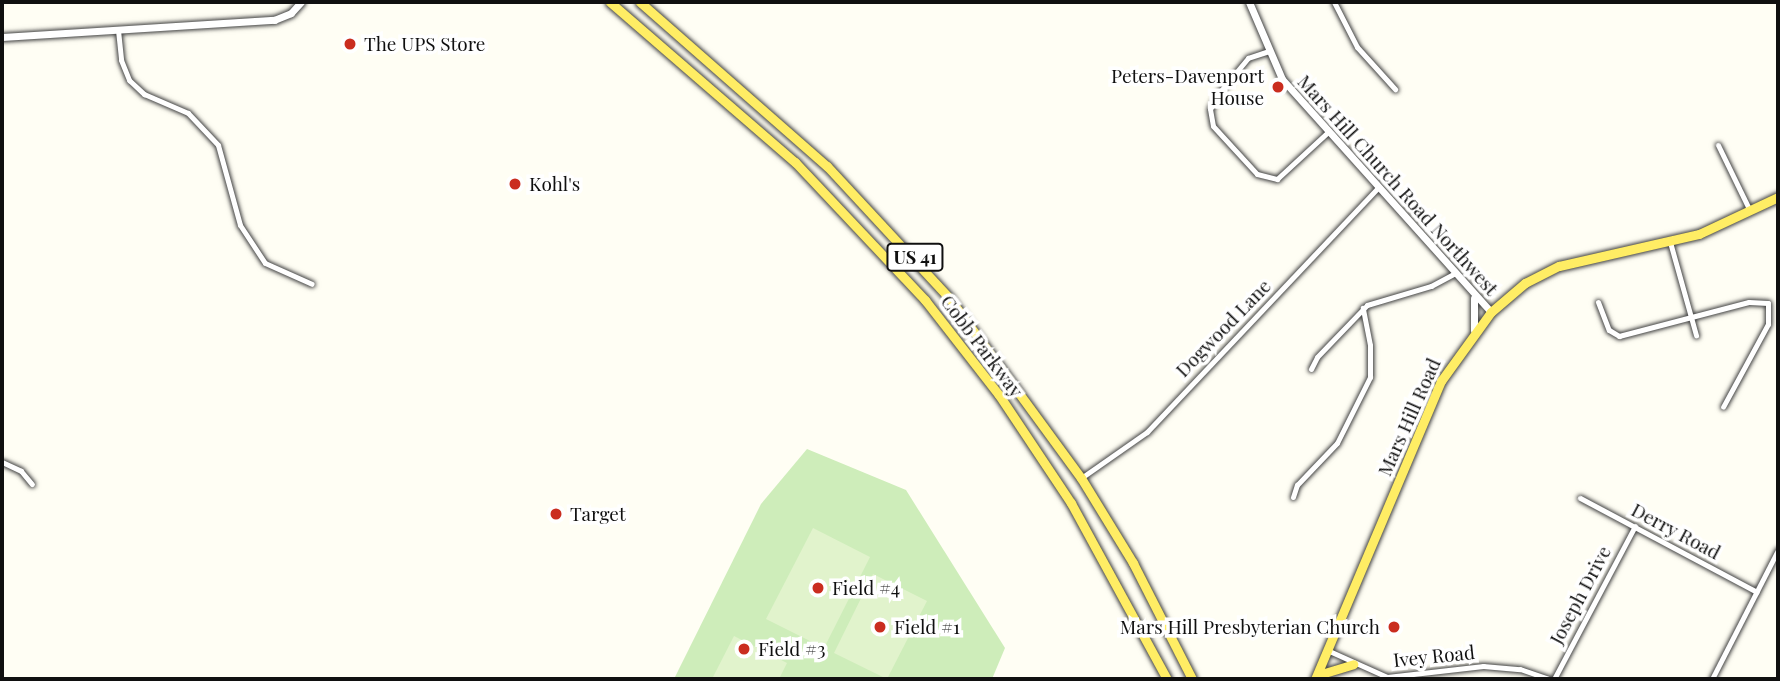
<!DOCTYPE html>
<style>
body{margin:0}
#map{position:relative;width:1780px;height:681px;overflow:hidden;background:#fffef4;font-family:"Playfair Display",serif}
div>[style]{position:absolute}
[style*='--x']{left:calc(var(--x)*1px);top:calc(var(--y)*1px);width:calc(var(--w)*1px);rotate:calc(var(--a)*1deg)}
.green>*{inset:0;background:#ceedba}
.pitch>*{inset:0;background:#e1f3cc}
.roads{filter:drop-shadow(0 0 2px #434343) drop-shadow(0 0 2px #434343)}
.minor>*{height:5px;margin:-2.5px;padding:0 2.5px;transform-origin:2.5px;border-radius:2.5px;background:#fff}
.tertiary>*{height:7px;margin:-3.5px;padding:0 3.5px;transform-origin:3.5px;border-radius:3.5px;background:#fff}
.primary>*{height:9px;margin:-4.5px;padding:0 4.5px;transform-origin:4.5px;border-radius:4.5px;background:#ffed64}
.dots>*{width:19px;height:19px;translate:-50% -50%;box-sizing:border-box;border:4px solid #fff;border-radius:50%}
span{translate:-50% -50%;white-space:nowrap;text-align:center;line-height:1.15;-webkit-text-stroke:7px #fff;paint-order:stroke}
.shield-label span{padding:2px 5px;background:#fff;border:2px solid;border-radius:5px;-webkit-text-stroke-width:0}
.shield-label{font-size:18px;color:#101010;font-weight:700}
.poi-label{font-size:19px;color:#101010}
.left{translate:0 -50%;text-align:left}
.right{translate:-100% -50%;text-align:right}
.street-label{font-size:19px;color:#101010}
.frame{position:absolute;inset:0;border:4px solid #101010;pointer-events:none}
</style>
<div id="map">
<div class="green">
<i style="clip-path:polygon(807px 449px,906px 490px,1005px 648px,992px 679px,674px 679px,761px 504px)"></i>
</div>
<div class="pitch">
<i style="clip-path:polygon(813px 528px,870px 557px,824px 648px,766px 619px)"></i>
<i style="clip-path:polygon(873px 574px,927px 601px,887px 679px,834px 653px)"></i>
<i style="clip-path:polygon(734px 636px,787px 663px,779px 679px,712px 679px)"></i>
</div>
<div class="roads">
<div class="minor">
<i style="--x:1334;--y:2;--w:51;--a:62.9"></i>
<i style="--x:1357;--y:47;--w:57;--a:47.9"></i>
<i style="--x:118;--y:30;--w:30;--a:84"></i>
<i style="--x:121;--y:60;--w:22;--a:68"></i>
<i style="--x:129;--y:80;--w:21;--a:43"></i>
<i style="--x:144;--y:94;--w:48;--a:23.4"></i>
<i style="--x:188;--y:113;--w:44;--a:46.8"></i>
<i style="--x:218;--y:145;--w:83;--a:74.6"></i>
<i style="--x:240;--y:225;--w:45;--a:56.7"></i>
<i style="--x:265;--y:263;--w:51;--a:24.1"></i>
<i style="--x:1269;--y:51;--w:22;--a:162"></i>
<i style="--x:1248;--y:58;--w:45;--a:129.6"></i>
<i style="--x:1219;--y:93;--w:18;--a:119"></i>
<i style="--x:1210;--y:109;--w:17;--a:80"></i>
<i style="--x:1213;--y:126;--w:65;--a:47.5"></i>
<i style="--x:1257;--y:174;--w:21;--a:14"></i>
<i style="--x:1277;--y:179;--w:71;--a:-42.7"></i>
<i style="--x:1718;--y:145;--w:73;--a:64.1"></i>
<i style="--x:1670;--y:242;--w:97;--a:74.4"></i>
<i style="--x:1598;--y:302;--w:30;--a:69"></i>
<i style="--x:1609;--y:330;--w:12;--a:31"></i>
<i style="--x:1619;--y:336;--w:134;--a:-14.7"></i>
<i style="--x:1749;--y:302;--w:19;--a:3"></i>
<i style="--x:1768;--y:303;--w:21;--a:90"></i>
<i style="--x:1768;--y:324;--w:94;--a:118.5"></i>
<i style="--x:1311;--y:369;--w:13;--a:-63"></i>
<i style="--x:1317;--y:357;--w:72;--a:-46.1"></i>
<i style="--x:1367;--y:305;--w:67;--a:-16.5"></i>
<i style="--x:1431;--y:286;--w:27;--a:-28"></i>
<i style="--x:2;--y:462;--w:21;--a:25"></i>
<i style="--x:21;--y:471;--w:17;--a:50"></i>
<i style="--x:1081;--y:478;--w:80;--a:-34.9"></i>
<i style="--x:1147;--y:432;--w:336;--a:-46.6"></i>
<i style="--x:1293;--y:497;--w:13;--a:-72"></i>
<i style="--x:1297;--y:485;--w:58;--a:-46.4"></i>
<i style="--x:1337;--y:443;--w:74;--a:-63.4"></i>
<i style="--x:1370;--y:377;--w:32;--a:-90"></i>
<i style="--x:1370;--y:345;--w:38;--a:-101"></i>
<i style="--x:1580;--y:498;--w:200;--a:28"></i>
<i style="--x:1327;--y:650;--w:66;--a:24.2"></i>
<i style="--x:1387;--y:677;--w:97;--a:-6.5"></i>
<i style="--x:1483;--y:666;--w:37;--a:5"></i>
<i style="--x:1520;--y:669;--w:31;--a:19"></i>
<i style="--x:1554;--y:679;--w:173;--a:-62.1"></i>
<i style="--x:1712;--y:679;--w:145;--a:-62.9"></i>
</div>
<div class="tertiary">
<i style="--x:1249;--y:2;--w:84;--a:66.8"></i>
<i style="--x:1282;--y:79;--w:313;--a:48.1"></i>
<i style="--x:2;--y:37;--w:273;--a:-3.6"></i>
<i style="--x:274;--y:20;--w:18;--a:-22"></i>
<i style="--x:291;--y:13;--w:15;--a:-48"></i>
<i style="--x:1474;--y:330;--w:32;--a:-90"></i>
</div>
<div class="primary">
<i style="--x:610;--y:2;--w:245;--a:40.9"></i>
<i style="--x:795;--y:162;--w:190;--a:46.7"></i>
<i style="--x:925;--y:300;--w:120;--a:52.1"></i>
<i style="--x:999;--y:395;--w:130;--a:56.3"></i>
<i style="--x:1071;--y:503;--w:200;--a:61.4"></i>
<i style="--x:640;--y:2;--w:249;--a:41.3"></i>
<i style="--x:827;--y:166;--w:181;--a:47.2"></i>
<i style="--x:950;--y:299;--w:222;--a:53.8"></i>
<i style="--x:1081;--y:478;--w:100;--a:58.5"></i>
<i style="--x:1133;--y:563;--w:130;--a:63"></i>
<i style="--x:1318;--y:675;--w:37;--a:-17"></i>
<i style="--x:1315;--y:679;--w:324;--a:-67.1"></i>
<i style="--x:1441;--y:381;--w:85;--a:-54.1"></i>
<i style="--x:1491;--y:312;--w:45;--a:-40.5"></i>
<i style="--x:1525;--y:283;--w:38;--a:-27"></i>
<i style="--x:1559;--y:266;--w:144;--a:-12.9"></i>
<i style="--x:1699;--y:234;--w:87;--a:-25.1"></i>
</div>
</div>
<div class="dots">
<i style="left:350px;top:44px;background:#ca2d1f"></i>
<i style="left:1278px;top:87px;background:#ca2d1f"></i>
<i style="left:515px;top:184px;background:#ca2d1f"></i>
<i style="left:556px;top:514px;background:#ca2d1f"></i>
<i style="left:818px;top:588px;background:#ca2d1f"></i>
<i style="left:880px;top:627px;background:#ca2d1f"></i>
<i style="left:1394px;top:627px;background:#ca2d1f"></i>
<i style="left:744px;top:649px;background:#ca2d1f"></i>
</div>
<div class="shield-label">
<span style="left:915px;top:257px">US 41</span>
</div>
<div class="poi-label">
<span class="left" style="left:364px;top:44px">The UPS Store</span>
<span class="right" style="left:1264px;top:87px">Peters-Davenport<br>House</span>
<span class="left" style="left:529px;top:184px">Kohl's</span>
<span class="left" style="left:570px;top:514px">Target</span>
<span class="left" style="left:832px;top:588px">Field #4</span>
<span class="left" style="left:894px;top:627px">Field #1</span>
<span class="right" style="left:1380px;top:627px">Mars Hill Presbyterian Church</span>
<span class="left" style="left:758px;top:649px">Field #3</span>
</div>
<div class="street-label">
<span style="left:1398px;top:185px;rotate:48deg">Mars Hill Church Road Northwest</span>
<span style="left:1223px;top:328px;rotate:-46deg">Dogwood Lane</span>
<span style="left:982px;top:346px;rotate:53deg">Cobb Parkway</span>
<span style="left:1409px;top:417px;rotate:-66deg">Mars Hill Road</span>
<span style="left:1676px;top:531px;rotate:28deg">Derry Road</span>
<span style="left:1580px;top:595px;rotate:-62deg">Joseph Drive</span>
<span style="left:1434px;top:656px;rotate:-6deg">Ivey Road</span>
</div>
<div class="frame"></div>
</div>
